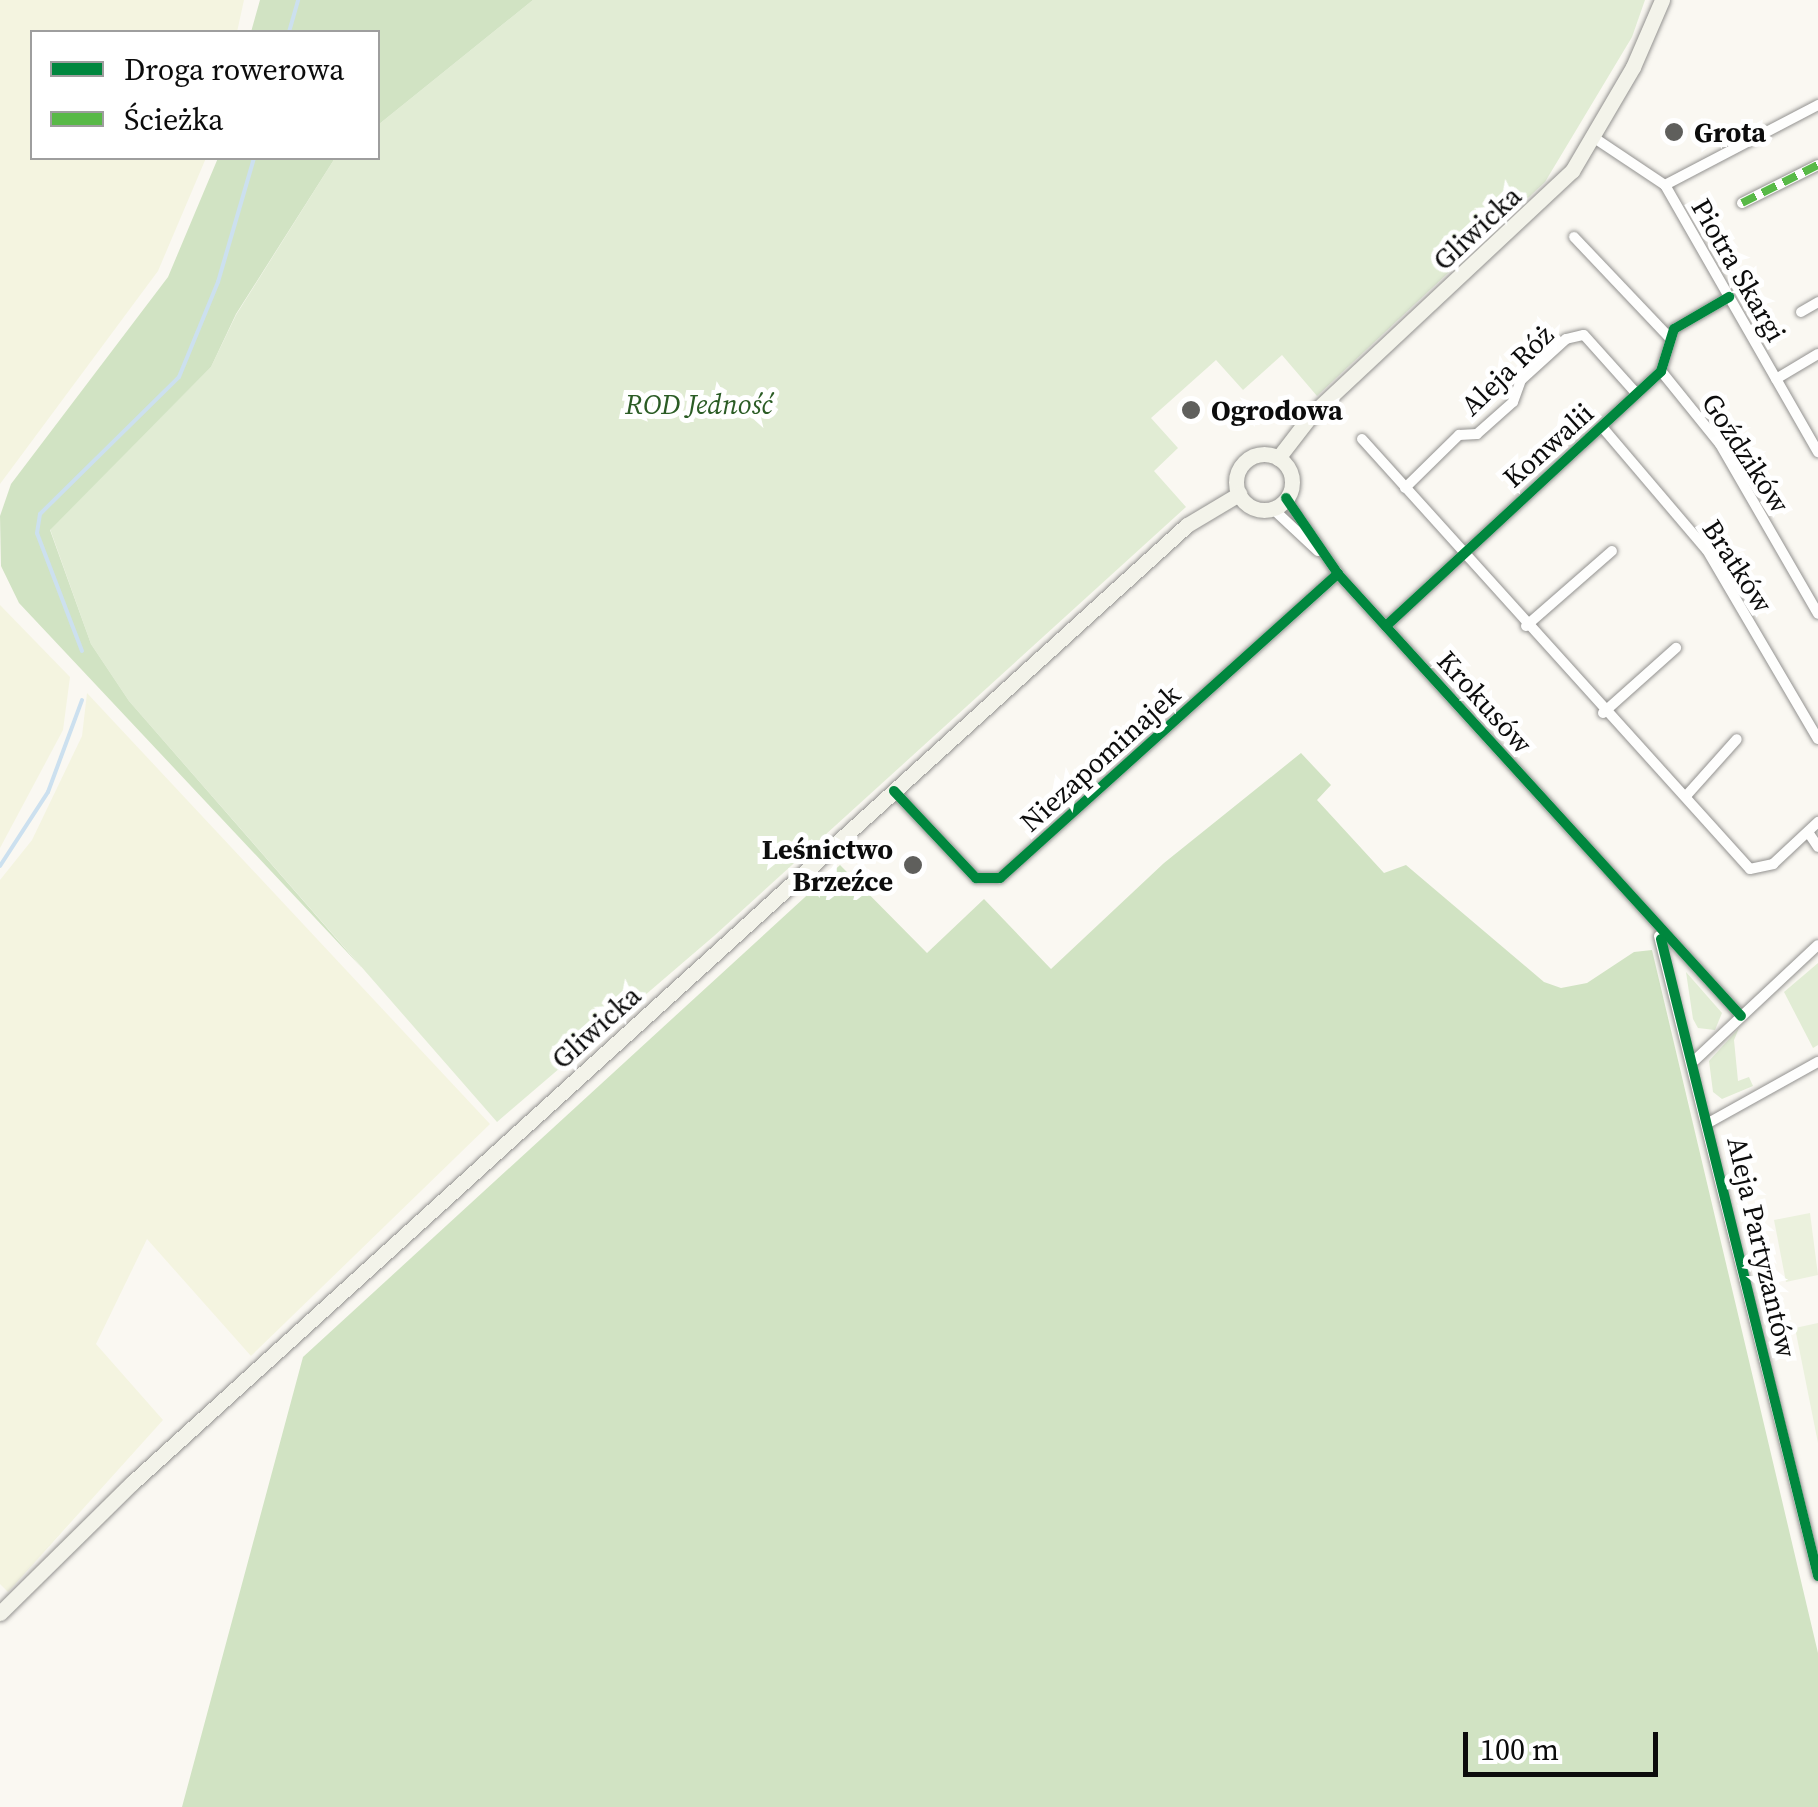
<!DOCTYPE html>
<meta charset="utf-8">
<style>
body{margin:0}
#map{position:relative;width:1818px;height:1807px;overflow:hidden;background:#faf8f2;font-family:"Source Serif 4",serif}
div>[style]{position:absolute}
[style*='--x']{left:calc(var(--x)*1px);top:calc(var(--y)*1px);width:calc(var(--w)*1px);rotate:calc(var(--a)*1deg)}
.farmland>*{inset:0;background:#f4f4e0}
.green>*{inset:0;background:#e1ecd4}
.forest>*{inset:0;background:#d1e3c3}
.pitch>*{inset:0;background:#ebf1dd}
.stream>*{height:4px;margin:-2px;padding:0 2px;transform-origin:2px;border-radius:2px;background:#cce0ef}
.roads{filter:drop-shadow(0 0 2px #939290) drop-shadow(0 0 2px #939290)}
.minor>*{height:10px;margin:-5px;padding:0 5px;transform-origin:5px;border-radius:5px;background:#fefefd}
.secondary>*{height:15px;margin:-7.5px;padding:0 7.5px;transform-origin:7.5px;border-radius:7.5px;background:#f3f3ea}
.secondary>.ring{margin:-7.5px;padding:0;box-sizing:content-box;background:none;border:15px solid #f3f3ea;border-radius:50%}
.quiet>*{height:8px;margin-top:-4px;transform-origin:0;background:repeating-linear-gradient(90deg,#58b947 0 15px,transparent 0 23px)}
.cycleway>*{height:10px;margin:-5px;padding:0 5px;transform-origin:5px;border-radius:5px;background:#00873e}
.dots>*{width:28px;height:28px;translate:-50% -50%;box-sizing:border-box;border:5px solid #fff;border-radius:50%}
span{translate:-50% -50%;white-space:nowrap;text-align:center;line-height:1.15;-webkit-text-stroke:10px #fff;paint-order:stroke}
.poi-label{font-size:28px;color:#0c0c0c;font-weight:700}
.left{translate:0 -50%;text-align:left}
.right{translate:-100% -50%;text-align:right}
.street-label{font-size:28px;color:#0c0c0c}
.park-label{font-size:28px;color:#2b5c25;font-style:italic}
.legend{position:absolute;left:30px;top:30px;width:350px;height:130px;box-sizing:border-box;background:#fff;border:2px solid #9e9e9e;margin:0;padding:12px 18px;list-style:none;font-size:30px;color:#0c0c0c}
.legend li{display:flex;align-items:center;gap:20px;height:50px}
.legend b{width:50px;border:2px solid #9e9e9e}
.scale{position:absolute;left:1463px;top:1732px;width:195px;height:45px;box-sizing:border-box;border:5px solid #0c0c0c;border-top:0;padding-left:12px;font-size:30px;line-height:35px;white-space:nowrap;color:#0c0c0c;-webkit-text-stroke:8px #fff;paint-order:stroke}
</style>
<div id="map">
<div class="farmland">
<i style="clip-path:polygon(0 0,244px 0,237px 32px,32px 32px,32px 158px,206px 158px,158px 271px,0 484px)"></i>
<i style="clip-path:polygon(0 605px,70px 677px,63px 730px,0 848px)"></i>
<i style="clip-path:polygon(87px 693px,490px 1124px,251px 1356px,147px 1239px,96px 1344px,163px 1420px,8px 1592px,0 1584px,0 880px,32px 840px,82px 736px)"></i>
</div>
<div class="green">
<i style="clip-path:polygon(533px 0,1645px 0,1632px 37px,1545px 182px,1317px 396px,1282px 355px,1243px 390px,1216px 360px,1151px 418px,1178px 448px,1154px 471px,1186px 507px,714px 936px,497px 1122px,129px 701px,91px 644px,50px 529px,211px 367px,236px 315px,335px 158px,378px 158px,378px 125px)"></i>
<i style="clip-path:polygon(1818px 963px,1818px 1045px,1813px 1048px,1784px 992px)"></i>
<i style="clip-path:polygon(1686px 972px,1722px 1013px,1715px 1030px,1698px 1028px,1693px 1019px)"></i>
<i style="clip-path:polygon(1739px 1028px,1734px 1040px,1738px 1081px,1749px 1077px,1753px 1086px,1722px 1099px,1713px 1092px,1709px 1061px)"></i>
</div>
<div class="forest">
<i style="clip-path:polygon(260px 0,533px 0,378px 125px,378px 32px,251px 32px)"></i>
<i style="clip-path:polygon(218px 158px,335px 158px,236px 314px,211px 367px,50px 530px,91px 644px,129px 701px,362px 968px,19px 603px,1px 566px,0 516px,11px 484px,168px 277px)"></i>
<i style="clip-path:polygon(1301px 753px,1331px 785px,1317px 800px,1384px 873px,1406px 865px,1544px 982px,1561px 988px,1587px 983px,1634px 952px,1652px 950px,1818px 1653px,1818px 1807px,182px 1807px,303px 1357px,840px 865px,927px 953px,984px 899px,1051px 969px,1164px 863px)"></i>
</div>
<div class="pitch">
<i style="clip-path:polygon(1810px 1213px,1818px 1275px,1786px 1282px,1774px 1220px)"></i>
<i style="clip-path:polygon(1818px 1323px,1818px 1443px,1795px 1328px)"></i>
</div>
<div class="stream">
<i style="--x:289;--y:32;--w:33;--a:-74"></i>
<i style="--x:82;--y:651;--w:126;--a:-110.9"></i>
<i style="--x:37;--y:533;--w:19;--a:-81"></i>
<i style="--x:40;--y:514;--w:195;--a:-44.6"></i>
<i style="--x:179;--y:377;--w:103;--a:-67.7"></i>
<i style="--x:218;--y:282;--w:129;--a:-73.8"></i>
<i style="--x:0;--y:866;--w:88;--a:-57"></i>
<i style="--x:48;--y:792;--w:98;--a:-69.7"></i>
</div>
<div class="roads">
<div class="minor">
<i style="--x:1593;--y:137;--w:87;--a:33.7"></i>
<i style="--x:1665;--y:185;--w:308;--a:60.2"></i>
<i style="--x:1665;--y:185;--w:173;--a:-27.6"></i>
<i style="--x:1742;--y:203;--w:85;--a:-26.6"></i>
<i style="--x:1574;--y:237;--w:138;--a:46.5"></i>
<i style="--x:1801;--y:312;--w:20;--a:-30"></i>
<i style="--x:1661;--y:371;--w:94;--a:51.1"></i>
<i style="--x:1720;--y:444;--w:196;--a:60"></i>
<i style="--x:1776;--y:379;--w:49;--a:-30.8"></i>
<i style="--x:1603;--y:428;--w:160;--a:49.6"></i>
<i style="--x:1707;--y:550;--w:219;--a:59.6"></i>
<i style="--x:1362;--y:439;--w:579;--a:47.94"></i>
<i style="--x:1750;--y:869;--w:24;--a:-12"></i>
<i style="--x:1773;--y:864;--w:62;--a:-43"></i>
<i style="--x:1405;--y:488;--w:76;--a:-44.5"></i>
<i style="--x:1459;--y:435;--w:18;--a:-3"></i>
<i style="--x:1477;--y:434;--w:48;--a:-41.6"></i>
<i style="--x:1513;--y:402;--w:23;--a:-70"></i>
<i style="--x:1521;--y:380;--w:61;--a:-42.3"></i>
<i style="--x:1566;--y:339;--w:18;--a:-13"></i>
<i style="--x:1584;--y:335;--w:78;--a:48.1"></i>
<i style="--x:1286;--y:498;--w:92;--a:55.6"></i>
<i style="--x:1338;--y:574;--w:598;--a:47.64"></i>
<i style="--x:1272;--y:508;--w:63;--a:43.1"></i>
<i style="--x:1386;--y:626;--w:375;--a:-42.8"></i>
<i style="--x:1661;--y:371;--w:44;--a:-72.8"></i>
<i style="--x:1674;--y:329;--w:64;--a:-30.2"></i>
<i style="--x:1526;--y:626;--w:114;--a:-41.1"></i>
<i style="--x:1603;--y:713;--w:98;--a:-41.7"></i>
<i style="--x:894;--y:791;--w:120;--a:46.7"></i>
<i style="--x:976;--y:878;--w:24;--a:0"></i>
<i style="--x:1000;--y:878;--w:455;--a:-42"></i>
<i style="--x:1686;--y:796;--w:76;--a:-48.2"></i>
<i style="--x:1808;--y:832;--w:18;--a:56"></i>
<i style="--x:1659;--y:936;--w:659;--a:76.05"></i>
<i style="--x:1695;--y:1060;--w:168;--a:-43.1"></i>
<i style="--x:1710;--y:1122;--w:124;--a:-29.1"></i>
</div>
<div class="secondary">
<i class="ring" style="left:1236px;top:454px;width:41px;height:41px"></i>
<i style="--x:1278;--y:458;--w:56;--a:-52.3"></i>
<i style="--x:1312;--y:414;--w:356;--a:-43.1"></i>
<i style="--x:1572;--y:171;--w:121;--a:-59.6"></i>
<i style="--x:1633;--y:67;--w:73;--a:-66.6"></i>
<i style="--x:0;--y:1613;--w:185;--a:-44.6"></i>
<i style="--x:132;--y:1483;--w:1425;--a:-42.24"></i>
<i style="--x:1187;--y:525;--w:61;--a:-30.8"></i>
</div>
</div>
<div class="quiet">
<i style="--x:1742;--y:203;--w:85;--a:-26.6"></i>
</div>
<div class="cycleway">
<i style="--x:1286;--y:498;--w:92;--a:55.6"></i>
<i style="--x:1338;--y:574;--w:598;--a:47.64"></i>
<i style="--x:1386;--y:626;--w:375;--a:-42.8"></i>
<i style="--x:1661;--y:371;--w:44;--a:-72.8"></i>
<i style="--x:1674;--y:329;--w:64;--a:-30.2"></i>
<i style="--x:894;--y:791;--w:120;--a:46.7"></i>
<i style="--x:976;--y:878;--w:24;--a:0"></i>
<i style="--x:1000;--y:878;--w:455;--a:-42"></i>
<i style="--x:1661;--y:939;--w:656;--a:76.15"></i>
</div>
<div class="dots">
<i style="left:1674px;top:132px;background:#5f5f5c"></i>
<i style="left:1191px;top:410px;background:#5f5f5c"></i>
<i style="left:913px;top:865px;background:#5f5f5c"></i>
</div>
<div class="poi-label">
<span class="left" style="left:1694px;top:132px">Grota</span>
<span class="left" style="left:1211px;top:410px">Ogrodowa</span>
<span class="right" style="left:893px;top:865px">Leśnictwo<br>Brzeźce</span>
</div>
<div class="street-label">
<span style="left:1477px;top:228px;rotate:-43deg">Gliwicka</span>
<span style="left:1739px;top:270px;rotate:60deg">Piotra Skargi</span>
<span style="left:1507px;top:370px;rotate:-44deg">Aleja Róż</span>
<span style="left:1548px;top:445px;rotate:-42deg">Konwalii</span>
<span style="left:1746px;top:453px;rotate:57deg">Goździków</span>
<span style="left:1738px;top:566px;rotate:57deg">Bratków</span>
<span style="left:1485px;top:702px;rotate:48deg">Krokusów</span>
<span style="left:1100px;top:758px;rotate:-42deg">Niezapominajek</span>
<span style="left:596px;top:1027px;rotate:-42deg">Gliwicka</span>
<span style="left:1762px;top:1247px;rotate:77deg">Aleja Partyzantów</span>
</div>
<div class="park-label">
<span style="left:699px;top:404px">ROD Jedność</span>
</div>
<ul class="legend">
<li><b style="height:12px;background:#00873e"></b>Droga rowerowa</li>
<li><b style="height:12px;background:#58b947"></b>Ścieżka</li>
</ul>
<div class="scale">100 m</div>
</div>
